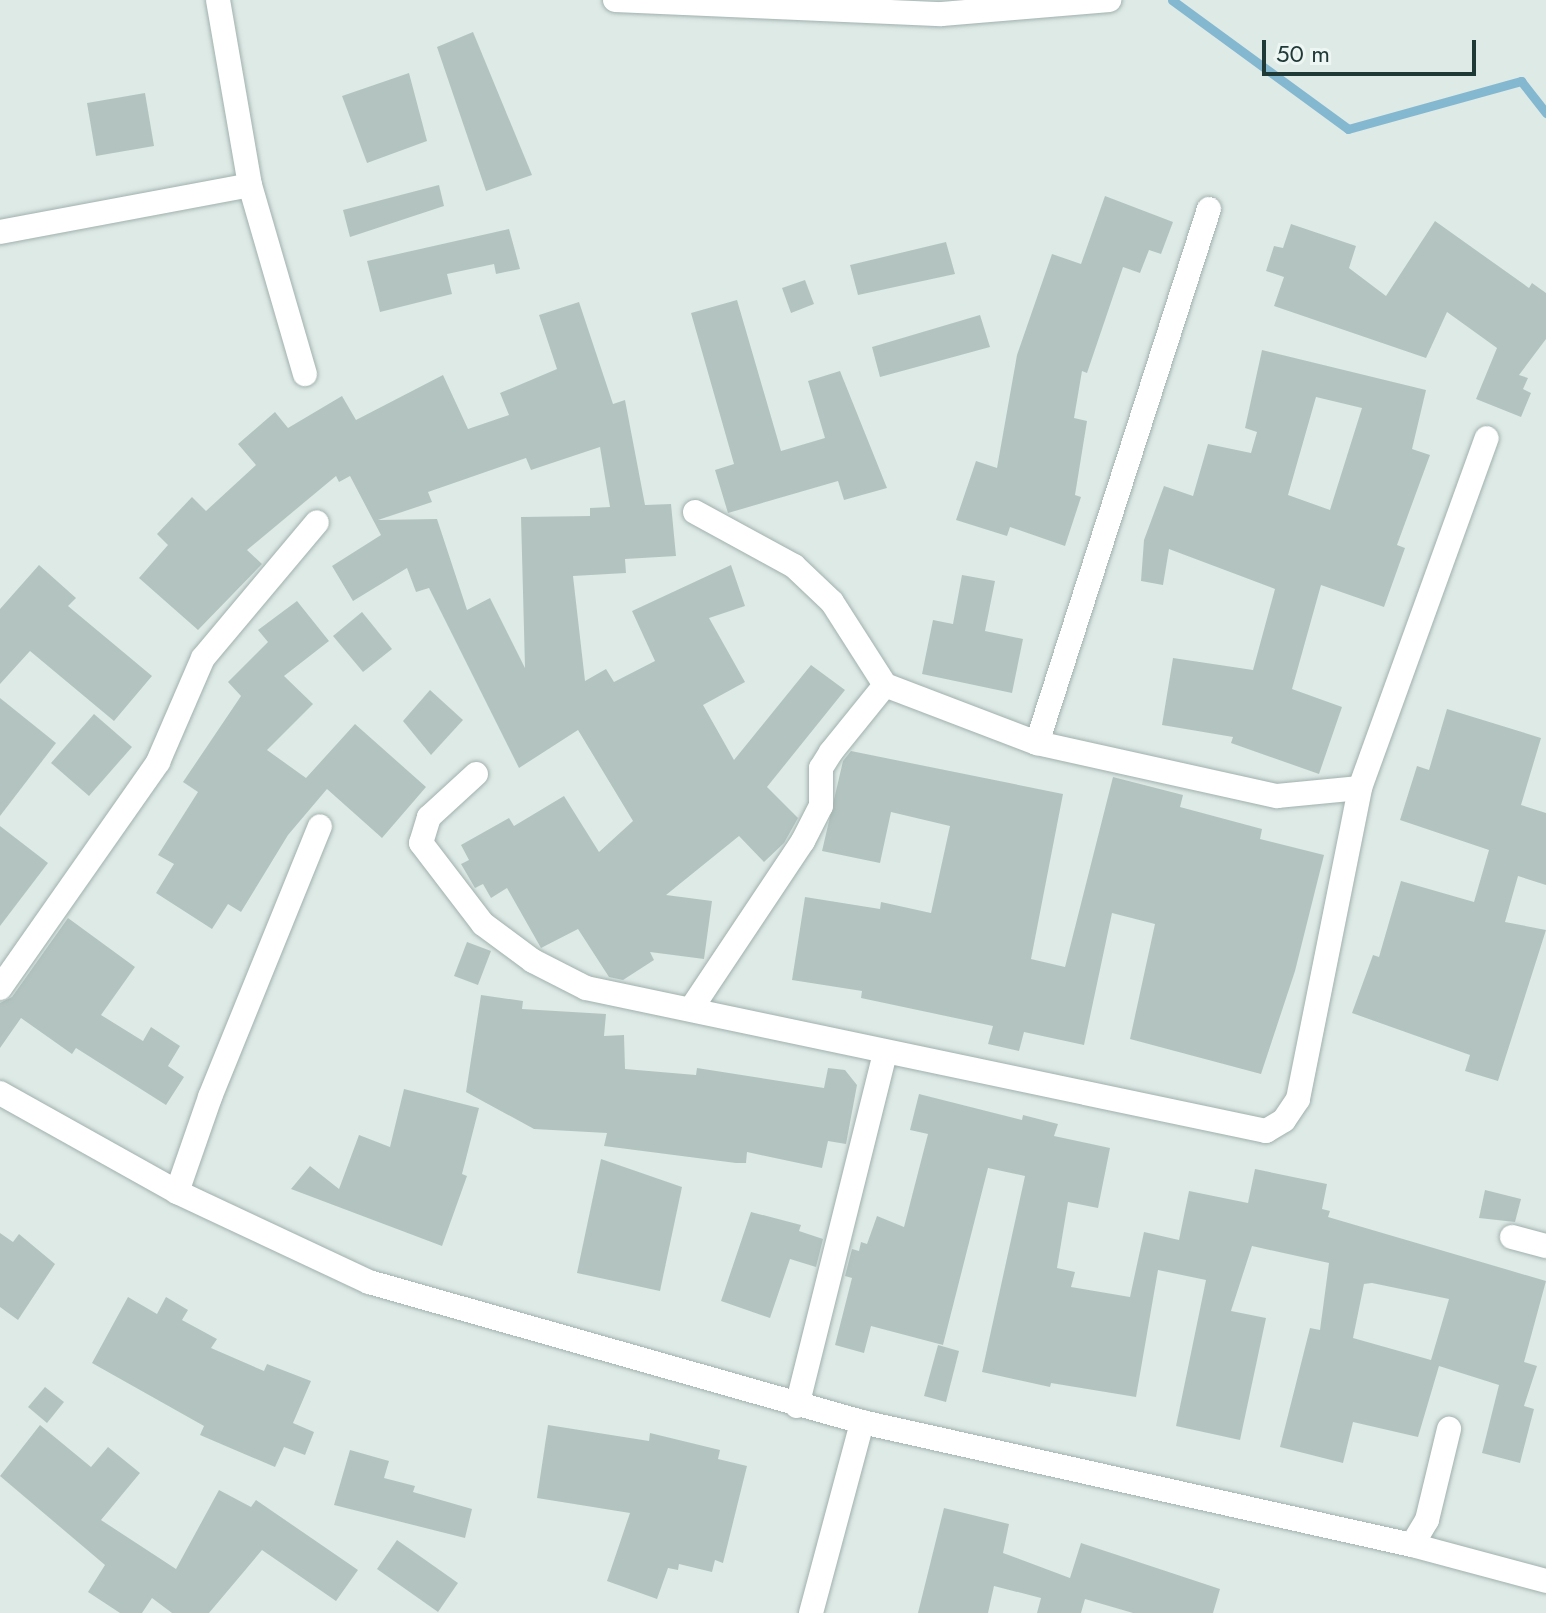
<!DOCTYPE html>
<style>
body{margin:0}
#map{position:relative;width:1546px;height:1613px;overflow:hidden;background:#deeae6;font-family:Jost,sans-serif}
div>[style]{position:absolute}
[style*='--x']{left:calc(var(--x)*1px);top:calc(var(--y)*1px);width:calc(var(--w)*1px);rotate:calc(var(--a)*1deg)}
.stream>*{height:9px;margin:-4.5px;padding:0 4.5px;transform-origin:4.5px;border-radius:4.5px;background:#84b8d0}
.building>*{inset:0;background:#b3c4c0}
.roads{filter:drop-shadow(0 0 2px #a1b1ae) drop-shadow(0 0 2px #a1b1ae)}
.minor>*{height:24px;margin:-12px;padding:0 12px;transform-origin:12px;border-radius:12px;background:#fff}
span{translate:-50% -50%;white-space:nowrap;text-align:center;line-height:1.15;-webkit-text-stroke:6px #eef6f4;paint-order:stroke}
.scale{position:absolute;left:1262px;top:40px;width:214px;height:36px;box-sizing:border-box;border:4px solid #1f3937;border-top:0;padding-left:10px;font-size:24px;line-height:28px;white-space:nowrap;color:#1f3937;-webkit-text-stroke:6px #eef6f4;paint-order:stroke}
</style>
<div id="map">
<div class="stream">
<i style="--x:1172;--y:0;--w:218;--a:36.2"></i>
<i style="--x:1348;--y:129;--w:180;--a:-15.5"></i>
<i style="--x:1521;--y:81;--w:41;--a:52"></i>
</div>
<div class="building">
<i style="clip-path:polygon(473px 32px,532px 175px,486px 191px,437px 47px)"></i>
<i style="clip-path:polygon(409px 73px,427px 141px,367px 163px,342px 96px)"></i>
<i style="clip-path:polygon(145px 93px,154px 146px,96px 156px,87px 103px)"></i>
<i style="clip-path:polygon(439px 185px,444px 206px,350px 237px,343px 210px)"></i>
<i style="clip-path:polygon(1105px 196px,1173px 222px,1161px 254px,1149px 250px,1140px 273px,1123px 267px,1087px 373px,1082px 371px,1074px 418px,1087px 421px,1075px 495px,1081px 497px,1065px 546px,1010px 527px,1007px 536px,956px 520px,976px 461px,997px 468px,1017px 355px,1052px 254px,1081px 264px)"></i>
<i style="clip-path:polygon(1435px 221px,1529px 288px,1532px 283px,1546px 293px,1546px 339px,1519px 375px,1528px 378px,1523px 389px,1531px 393px,1521px 417px,1476px 399px,1497px 348px,1447px 312px,1426px 358px,1274px 306px,1284px 277px,1266px 271px,1274px 246px,1283px 248px,1291px 224px,1356px 246px,1349px 268px,1386px 296px)"></i>
<i style="clip-path:polygon(509px 229px,520px 269px,496px 274px,494px 264px,447px 274px,452px 294px,380px 312px,367px 261px)"></i>
<i style="clip-path:polygon(946px 242px,955px 274px,858px 295px,850px 265px)"></i>
<i style="clip-path:polygon(805px 280px,814px 304px,791px 313px,782px 288px)"></i>
<i style="clip-path:polygon(737px 300px,781px 451px,825px 438px,808px 381px,840px 371px,887px 488px,844px 500px,838px 481px,728px 513px,715px 470px,734px 464px,691px 313px)"></i>
<i style="clip-path:polygon(evenodd,579px 302px,613px 404px,625px 400px,645px 505px,671px 504px,676px 556px,625px 559px,626px 573px,573px 576px,585px 681px,606px 669px,614px 682px,655px 661px,632px 611px,731px 565px,745px 606px,709px 618px,745px 682px,703px 705px,734px 760px,811px 665px,845px 690px,767px 787px,798px 818px,784px 843px,764px 862px,739px 836px,666px 895px,712px 901px,704px 959px,650px 952px,654px 960px,623px 980px,609px 977px,578px 929px,541px 948px,507px 888px,491px 898px,483px 884px,475px 888px,461px 864px,469px 860px,461px 845px,509px 818px,514px 826px,564px 796px,599px 852px,633px 821px,578px 730px,519px 768px,429px 588px,416px 592px,407px 568px,353px 601px,332px 566px,381px 535px,350px 476px,339px 482px,336px 476px,247px 550px,262px 564px,198px 630px,139px 578px,168px 545px,157px 534px,192px 497px,206px 511px,256px 465px,238px 444px,275px 412px,288px 428px,342px 396px,356px 420px,443px 375px,468px 429px,509px 415px,500px 393px,557px 369px,539px 315px,579px 302px,600px 447px,610px 507px,590px 508px,590px 516px,521px 517px,525px 668px,490px 598px,467px 610px,437px 519px,378px 520px,432px 502px,428px 492px,526px 458px,531px 470px,600px 447px)"></i>
<i style="clip-path:polygon(980px 315px,990px 347px,880px 377px,872px 347px)"></i>
<i style="clip-path:polygon(evenodd,1262px 350px,1426px 390px,1412px 449px,1430px 455px,1397px 545px,1405px 548px,1384px 607px,1321px 585px,1292px 689px,1342px 707px,1319px 774px,1231px 743px,1233px 737px,1162px 725px,1173px 658px,1253px 670px,1275px 589px,1169px 549px,1163px 585px,1141px 581px,1144px 540px,1164px 486px,1193px 496px,1208px 444px,1251px 453px,1257px 432px,1245px 428px,1262px 350px,1316px 397px,1362px 408px,1330px 510px,1288px 495px,1316px 397px)"></i>
<i style="clip-path:polygon(39px 565px,76px 598px,68px 606px,152px 676px,114px 721px,30px 651px,0 684px,0 609px)"></i>
<i style="clip-path:polygon(962px 575px,995px 581px,985px 631px,1023px 639px,1012px 693px,922px 674px,933px 620px,953px 624px)"></i>
<i style="clip-path:polygon(297px 601px,329px 641px,284px 676px,313px 704px,267px 750px,306px 778px,355px 724px,426px 787px,382px 838px,327px 789px,288px 835px,241px 912px,228px 904px,212px 929px,156px 893px,174px 864px,158px 855px,198px 792px,183px 782px,241px 696px,228px 682px,268px 642px,258px 630px)"></i>
<i style="clip-path:polygon(362px 612px,392px 649px,363px 672px,333px 636px)"></i>
<i style="clip-path:polygon(430px 690px,463px 720px,431px 755px,403px 721px)"></i>
<i style="clip-path:polygon(0 698px,56px 743px,0 816px)"></i>
<i style="clip-path:polygon(1447px 709px,1541px 738px,1521px 805px,1546px 813px,1546px 885px,1518px 876px,1505px 922px,1546px 930px,1498px 1081px,1465px 1071px,1470px 1055px,1352px 1013px,1373px 955px,1379px 957px,1401px 881px,1474px 902px,1489px 850px,1400px 820px,1417px 766px,1429px 770px)"></i>
<i style="clip-path:polygon(94px 714px,132px 747px,89px 796px,51px 763px)"></i>
<i style="clip-path:polygon(851px 751px,1063px 794px,1031px 959px,1065px 967px,1113px 777px,1183px 795px,1180px 807px,1262px 829px,1260px 839px,1324px 855px,1295px 971px,1261px 1074px,1130px 1039px,1155px 924px,1112px 913px,1084px 1045px,1024px 1032px,1019px 1051px,988px 1044px,993px 1026px,861px 998px,862px 991px,792px 980px,805px 897px,880px 909px,881px 902px,931px 913px,950px 826px,891px 812px,880px 863px,822px 851px,843px 761px)"></i>
<i style="clip-path:polygon(0 826px,48px 863px,0 926px)"></i>
<i style="clip-path:polygon(68px 918px,135px 967px,101px 1015px,143px 1041px,151px 1027px,180px 1046px,168px 1066px,184px 1077px,166px 1105px,76px 1048px,72px 1054px,21px 1018px,0 1048px,0 1003px,12px 997px)"></i>
<i style="clip-path:polygon(467px 942px,491px 951px,478px 985px,454px 976px)"></i>
<i style="clip-path:polygon(481px 995px,523px 1001px,522px 1009px,606px 1014px,604px 1036px,624px 1035px,625px 1069px,696px 1075px,697px 1068px,824px 1088px,828px 1068px,845px 1070px,857px 1085px,846px 1144px,828px 1141px,822px 1168px,747px 1152px,746px 1163px,736px 1163px,604px 1146px,607px 1133px,534px 1129px,466px 1092px)"></i>
<i style="clip-path:polygon(404px 1089px,479px 1108px,462px 1174px,467px 1176px,442px 1246px,291px 1189px,310px 1166px,339px 1189px,359px 1135px,390px 1147px)"></i>
<i style="clip-path:polygon(evenodd,919px 1094px,1022px 1120px,1023px 1115px,1058px 1124px,1054px 1136px,1110px 1148px,1098px 1208px,1068px 1202px,1057px 1268px,1075px 1272px,1071px 1287px,1130px 1297px,1144px 1232px,1179px 1240px,1189px 1191px,1248px 1203px,1255px 1169px,1327px 1184px,1322px 1209px,1330px 1211px,1328px 1217px,1546px 1281px,1524px 1362px,1537px 1366px,1524px 1406px,1534px 1409px,1520px 1463px,1482px 1453px,1499px 1385px,1439px 1366px,1418px 1437px,1353px 1422px,1343px 1463px,1280px 1447px,1310px 1328px,1320px 1330px,1329px 1263px,1252px 1246px,1231px 1311px,1266px 1318px,1240px 1440px,1176px 1426px,1206px 1280px,1158px 1270px,1136px 1397px,1051px 1383px,1050px 1387px,982px 1372px,1025px 1176px,988px 1168px,943px 1345px,871px 1326px,864px 1353px,835px 1345px,852px 1278px,845px 1276px,852px 1249px,859px 1251px,861px 1242px,867px 1244px,877px 1216px,904px 1227px,928px 1134px,910px 1130px,919px 1094px,1372px 1283px,1449px 1299px,1431px 1360px,1353px 1338px,1364px 1284px,1372px 1283px)"></i>
<i style="clip-path:polygon(601px 1159px,682px 1187px,660px 1291px,577px 1273px)"></i>
<i style="clip-path:polygon(1485px 1190px,1521px 1199px,1515px 1222px,1479px 1218px)"></i>
<i style="clip-path:polygon(751px 1212px,801px 1225px,799px 1231px,823px 1239px,816px 1267px,790px 1259px,770px 1318px,721px 1301px)"></i>
<i style="clip-path:polygon(0 1233px,13px 1242px,19px 1234px,55px 1264px,18px 1320px,0 1307px)"></i>
<i style="clip-path:polygon(128px 1297px,157px 1314px,166px 1297px,188px 1310px,182px 1320px,217px 1339px,211px 1348px,264px 1371px,267px 1364px,311px 1381px,293px 1423px,314px 1432px,305px 1455px,284px 1447px,275px 1467px,200px 1435px,204px 1426px,92px 1363px)"></i>
<i style="clip-path:polygon(938px 1345px,959px 1351px,946px 1402px,924px 1396px)"></i>
<i style="clip-path:polygon(45px 1387px,64px 1402px,47px 1423px,28px 1407px)"></i>
<i style="clip-path:polygon(40px 1425px,91px 1467px,108px 1447px,140px 1473px,101px 1520px,176px 1569px,219px 1490px,251px 1507px,256px 1500px,358px 1570px,336px 1601px,262px 1550px,209px 1613px,172px 1613px,152px 1598px,142px 1613px,120px 1613px,88px 1592px,105px 1565px,0 1476px)"></i>
<i style="clip-path:polygon(548px 1425px,649px 1441px,650px 1433px,720px 1450px,718px 1459px,747px 1466px,723px 1563px,715px 1560px,712px 1572px,679px 1564px,678px 1570px,668px 1568px,657px 1599px,607px 1581px,630px 1513px,537px 1498px)"></i>
<i style="clip-path:polygon(350px 1450px,389px 1461px,384px 1478px,415px 1486px,413px 1492px,472px 1509px,465px 1538px,334px 1505px)"></i>
<i style="clip-path:polygon(944px 1508px,1009px 1524px,1003px 1553px,1070px 1578px,1081px 1543px,1220px 1589px,1213px 1613px,1133px 1613px,1085px 1599px,1081px 1613px,1037px 1613px,1041px 1598px,994px 1586px,988px 1613px,918px 1613px)"></i>
<i style="clip-path:polygon(397px 1540px,458px 1583px,438px 1612px,377px 1569px)"></i>
</div>
<div class="roads">
<div class="minor">
<i style="--x:218;--y:0;--w:188;--a:80.2"></i>
<i style="--x:250;--y:185;--w:197;--a:73.8"></i>
<i style="--x:615;--y:0;--w:327;--a:2.5"></i>
<i style="--x:942;--y:14;--w:168;--a:-4.8"></i>
<i style="--x:0;--y:232;--w:254;--a:-10.6"></i>
<i style="--x:695;--y:512;--w:113;--a:28.6"></i>
<i style="--x:794;--y:566;--w:52;--a:43.5"></i>
<i style="--x:832;--y:602;--w:98;--a:57.4"></i>
<i style="--x:885;--y:685;--w:163;--a:20.9"></i>
<i style="--x:1037;--y:743;--w:246;--a:12.5"></i>
<i style="--x:1277;--y:796;--w:83;--a:-5.5"></i>
<i style="--x:1037;--y:743;--w:561;--a:-72.15"></i>
<i style="--x:476;--y:774;--w:64;--a:137.5"></i>
<i style="--x:429;--y:817;--w:27;--a:107"></i>
<i style="--x:421;--y:843;--w:102;--a:52.6"></i>
<i style="--x:483;--y:924;--w:62;--a:36.5"></i>
<i style="--x:533;--y:961;--w:59;--a:27"></i>
<i style="--x:586;--y:988;--w:695;--a:11.88"></i>
<i style="--x:1266;--y:1131;--w:21;--a:-31"></i>
<i style="--x:1284;--y:1120;--w:25;--a:-56"></i>
<i style="--x:1298;--y:1099;--w:317;--a:-78.7"></i>
<i style="--x:1360;--y:788;--w:372;--a:-70.1"></i>
<i style="--x:0;--y:988;--w:276;--a:-55"></i>
<i style="--x:158;--y:762;--w:113;--a:-66.6"></i>
<i style="--x:203;--y:658;--w:177;--a:-50"></i>
<i style="--x:691;--y:1009;--w:202;--a:-56.3"></i>
<i style="--x:803;--y:841;--w:39;--a:-63"></i>
<i style="--x:821;--y:806;--w:38;--a:-90"></i>
<i style="--x:821;--y:768;--w:19;--a:-58"></i>
<i style="--x:831;--y:752;--w:86;--a:-51.1"></i>
<i style="--x:0;--y:1093;--w:203;--a:29.2"></i>
<i style="--x:177;--y:1192;--w:212;--a:25.1"></i>
<i style="--x:369;--y:1282;--w:512;--a:15.85"></i>
<i style="--x:862;--y:1422;--w:564;--a:12.61"></i>
<i style="--x:1412;--y:1545;--w:139;--a:15"></i>
<i style="--x:177;--y:1192;--w:101;--a:-70.8"></i>
<i style="--x:210;--y:1097;--w:292;--a:-67.9"></i>
<i style="--x:1512;--y:1237;--w:35;--a:15"></i>
<i style="--x:797;--y:1406;--w:363;--a:-76"></i>
<i style="--x:1412;--y:1545;--w:29;--a:-59"></i>
<i style="--x:1427;--y:1520;--w:94;--a:-76.4"></i>
<i style="--x:811;--y:1613;--w:198;--a:-75"></i>
</div>
</div>
<div class="scale">50 m</div>
</div>
